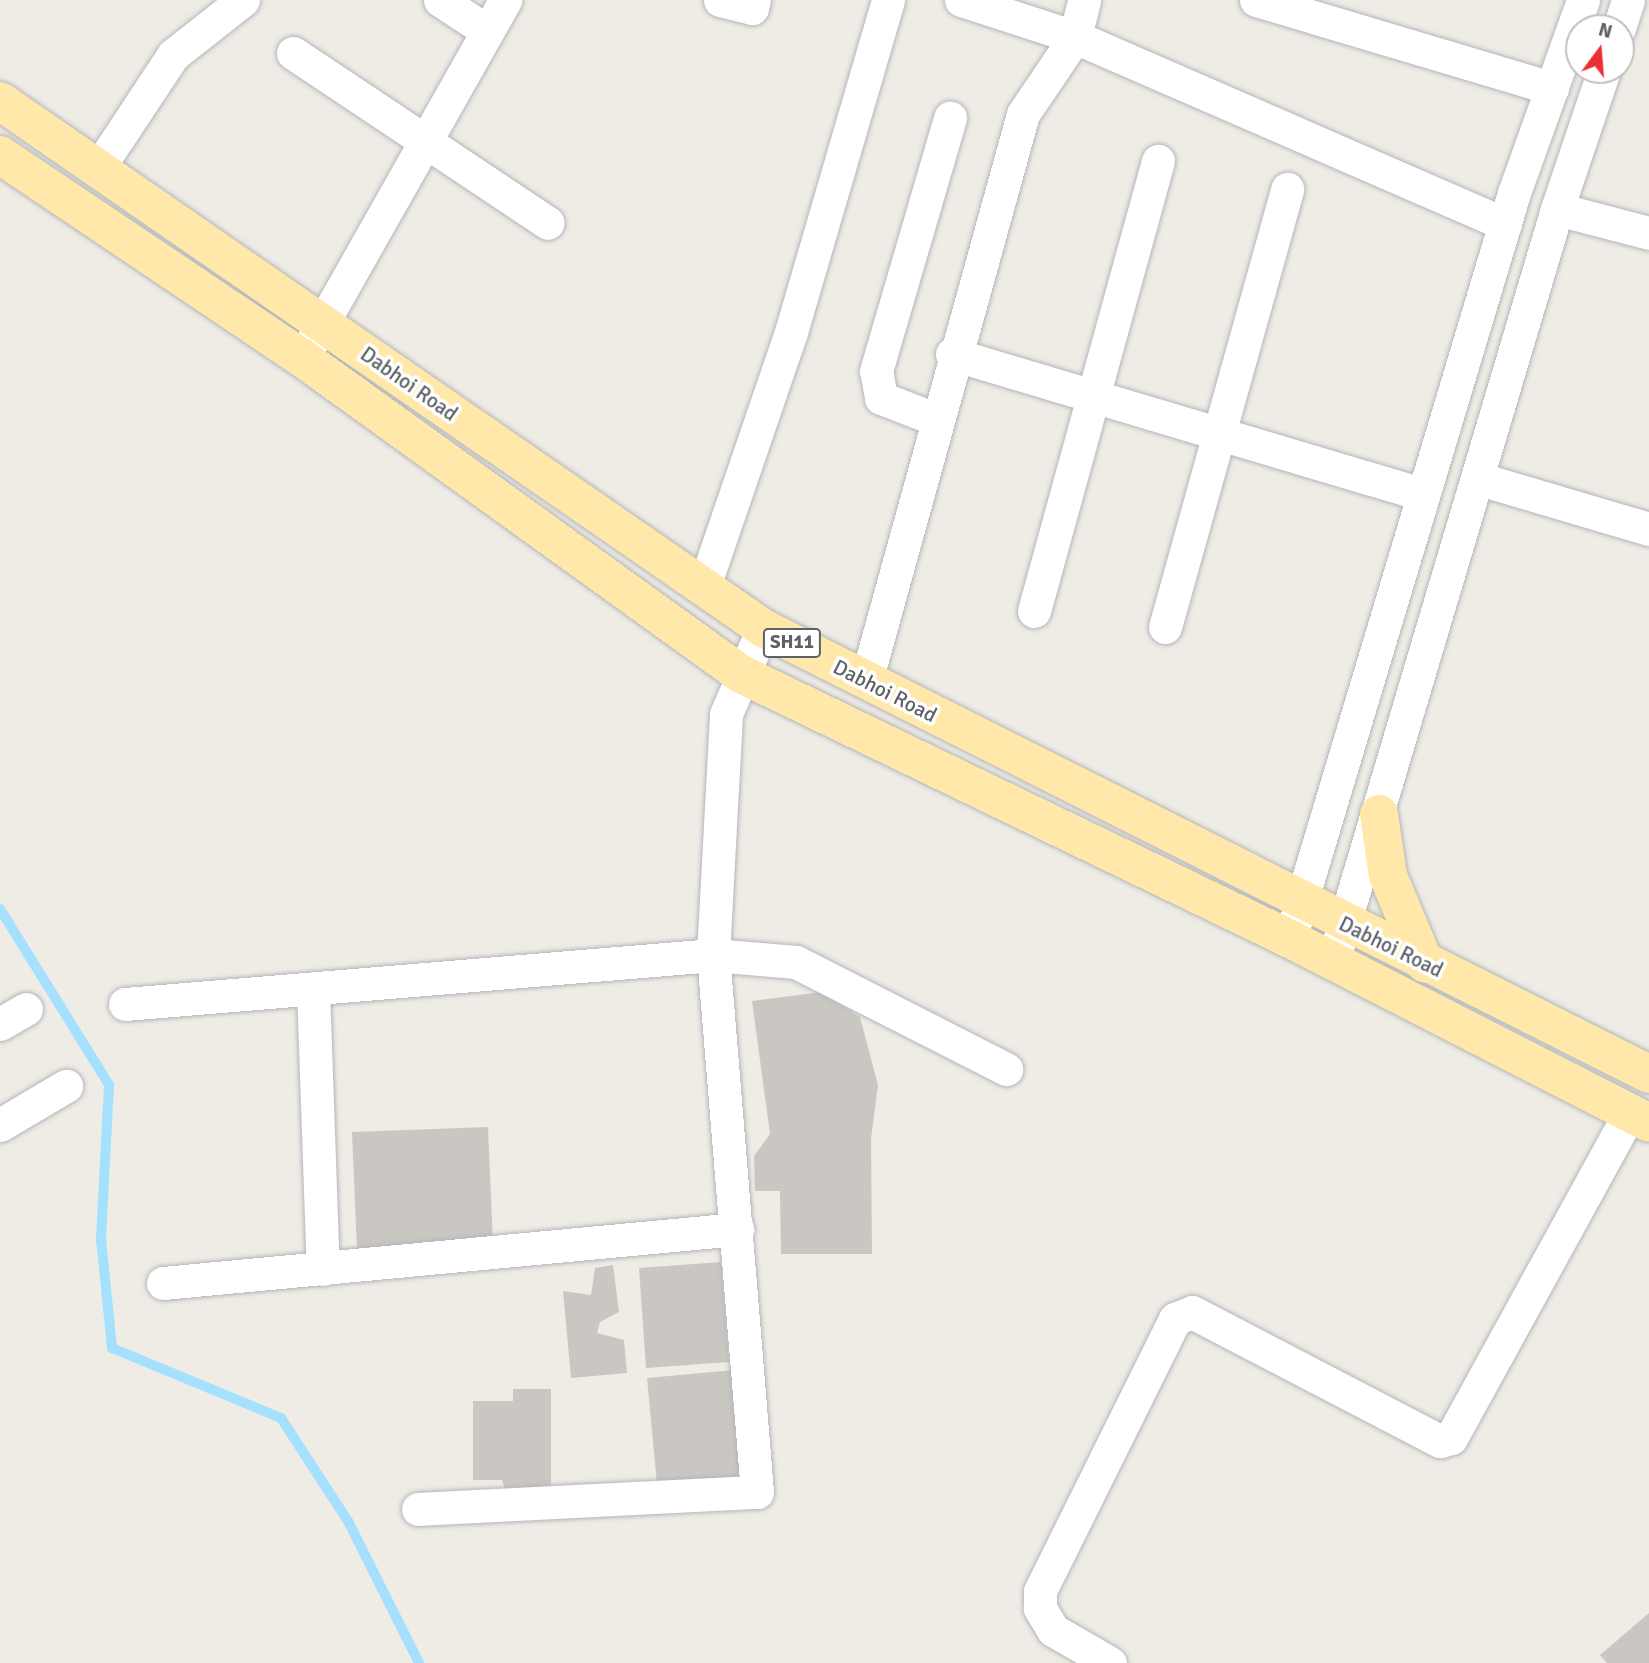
<!DOCTYPE html>
<style>
body{margin:0}
#map{position:relative;width:1649px;height:1663px;overflow:hidden;background:#efece5;font-family:Signika,sans-serif}
div>[style]{position:absolute}
[style*='--x']{left:calc(var(--x)*1px);top:calc(var(--y)*1px);width:calc(var(--w)*1px);rotate:calc(var(--a)*1deg)}
.stream>*{height:10px;margin:-5px;padding:0 5px;transform-origin:5px;border-radius:5px;background:#a5e1ff}
.building>*{inset:0;background:#cac7c2}
.roads{filter:drop-shadow(0 0 2px #b2b6ba) drop-shadow(0 0 2px #b2b6ba)}
.minor>*{height:33px;margin:-16.5px;padding:0 16.5px;transform-origin:16.5px;border-radius:16.5px;background:#fff}
.major>*{height:38px;margin:-19px;padding:0 19px;transform-origin:19px;border-radius:19px;background:#ffe8aa}
span{translate:-50% -50%;white-space:nowrap;text-align:center;line-height:1.15;-webkit-text-stroke:7px #fff;paint-order:stroke}
.shield-label span{padding:2px 5px;background:#fff;border:2px solid;border-radius:5px;-webkit-text-stroke-width:0}
.shield-label{font-size:19px;color:#5d6266;font-weight:700}
.street-label{font-size:21px;color:#5d6266}
.north{position:absolute;left:1565px;top:14px;width:70px;height:70px;box-sizing:border-box;background:#fff;border:2px solid #bec0c2;border-radius:50%;rotate:16deg;font-size:19px;font-weight:700;line-height:28px;text-align:center;color:#5d6266}
.north::after{content:'';display:block;margin:auto;width:24px;height:32px;background:#ea3035;clip-path:polygon(50% 0,100% 100%,50% 72%,0 100%)}
</style>
<div id="map">
<div class="stream">
<i style="--x:0;--y:909;--w:207;--a:58.2"></i>
<i style="--x:109;--y:1085;--w:154;--a:93"></i>
<i style="--x:101;--y:1239;--w:110;--a:84.2"></i>
<i style="--x:112;--y:1348;--w:183;--a:22.5"></i>
<i style="--x:281;--y:1418;--w:123;--a:57"></i>
<i style="--x:348;--y:1521;--w:159;--a:63.4"></i>
</div>
<div class="building">
<i style="clip-path:polygon(821px 992px,860px 1017px,878px 1085px,871px 1139px,872px 1254px,781px 1254px,780px 1191px,755px 1191px,754px 1156px,770px 1134px,752px 1001px)"></i>
<i style="clip-path:polygon(488px 1127px,493px 1244px,357px 1249px,352px 1132px)"></i>
<i style="clip-path:polygon(721px 1262px,729px 1362px,646px 1368px,639px 1268px)"></i>
<i style="clip-path:polygon(613px 1265px,619px 1312px,600px 1322px,597px 1333px,624px 1340px,627px 1373px,571px 1378px,563px 1291px,591px 1295px,595px 1268px)"></i>
<i style="clip-path:polygon(734px 1370px,744px 1477px,657px 1485px,647px 1378px)"></i>
<i style="clip-path:polygon(513px 1389px,551px 1389px,551px 1487px,505px 1489px,502px 1480px,473px 1480px,473px 1401px,513px 1401px)"></i>
<i style="clip-path:polygon(1649px 1613px,1649px 1663px,1607px 1663px,1600px 1655px)"></i>
</div>
<div class="roads">
<div class="minor">
<i style="--x:440;--y:0;--w:56;--a:33.4"></i>
<i style="--x:720;--y:0;--w:33;--a:14"></i>
<i style="--x:752;--y:8;--w:8;--a:-76"></i>
<i style="--x:961;--y:0;--w:120;--a:18"></i>
<i style="--x:1075;--y:37;--w:469;--a:23.5"></i>
<i style="--x:1256;--y:0;--w:309;--a:16.6"></i>
<i style="--x:1619;--y:28;--w:29;--a:-72"></i>
<i style="--x:293;--y:53;--w:306;--a:33.7"></i>
<i style="--x:97;--y:170;--w:138;--a:-56.5"></i>
<i style="--x:173;--y:55;--w:89;--a:-38.2"></i>
<i style="--x:1557;--y:209;--w:95;--a:14.6"></i>
<i style="--x:309;--y:347;--w:399;--a:-60.5"></i>
<i style="--x:952;--y:354;--w:491;--a:16.6"></i>
<i style="--x:935;--y:419;--w:58;--a:-158.7"></i>
<i style="--x:881;--y:398;--w:27;--a:-100"></i>
<i style="--x:876;--y:371;--w:264;--a:-73.7"></i>
<i style="--x:1480;--y:479;--w:176;--a:16.5"></i>
<i style="--x:703;--y:589;--w:272;--a:-71.1"></i>
<i style="--x:791;--y:332;--w:346;--a:-73.7"></i>
<i style="--x:1034;--y:611;--w:467;--a:-74.6"></i>
<i style="--x:1165;--y:627;--w:455;--a:-74.4"></i>
<i style="--x:866;--y:681;--w:588;--a:-74.52"></i>
<i style="--x:1023;--y:114;--w:93;--a:-56"></i>
<i style="--x:1075;--y:37;--w:38;--a:-76"></i>
<i style="--x:1290;--y:939;--w:779;--a:-73.29"></i>
<i style="--x:1514;--y:193;--w:205;--a:-70.3"></i>
<i style="--x:1333;--y:961;--w:785;--a:-73.41"></i>
<i style="--x:1557;--y:209;--w:147;--a:-71.3"></i>
<i style="--x:313;--y:989;--w:280;--a:88"></i>
<i style="--x:125;--y:1004;--w:590;--a:-4.76"></i>
<i style="--x:713;--y:955;--w:241;--a:-86.9"></i>
<i style="--x:726;--y:714;--w:94;--a:-66.7"></i>
<i style="--x:0;--y:1024;--w:30;--a:-30"></i>
<i style="--x:0;--y:1125;--w:77;--a:-30.6"></i>
<i style="--x:163;--y:1283;--w:577;--a:-5.37"></i>
<i style="--x:418;--y:1509;--w:339;--a:-2.9"></i>
<i style="--x:757;--y:1492;--w:539;--a:-94.68"></i>
<i style="--x:713;--y:955;--w:83;--a:4.8"></i>
<i style="--x:796;--y:962;--w:236;--a:27"></i>
<i style="--x:1110;--y:1663;--w:66;--a:-149.9"></i>
<i style="--x:1053;--y:1630;--w:26;--a:-121"></i>
<i style="--x:1040;--y:1608;--w:17;--a:-90"></i>
<i style="--x:1040;--y:1591;--w:304;--a:-63.6"></i>
<i style="--x:1175;--y:1319;--w:18;--a:-22"></i>
<i style="--x:1192;--y:1312;--w:280;--a:27.5"></i>
<i style="--x:1440;--y:1441;--w:11;--a:-15"></i>
<i style="--x:1451;--y:1438;--w:371;--a:-61.2"></i>
</div>
<div class="major">
<i style="--x:0;--y:101;--w:927;--a:34.63"></i>
<i style="--x:763;--y:628;--w:992;--a:26.72"></i>
<i style="--x:0;--y:155;--w:362;--a:33.9"></i>
<i style="--x:301;--y:357;--w:542;--a:35.77"></i>
<i style="--x:741;--y:674;--w:610;--a:25.77"></i>
<i style="--x:1290;--y:939;--w:403;--a:27.1"></i>
<i style="--x:1379;--y:814;--w:63;--a:81.7"></i>
<i style="--x:1388;--y:876;--w:95;--a:67.2"></i>
</div>
</div>
<div class="shield-label">
<span style="left:792px;top:643px">SH11</span>
</div>
<div class="street-label">
<span style="left:409px;top:384px;rotate:35deg">Dabhoi Road</span>
<span style="left:885px;top:691px;rotate:27deg">Dabhoi Road</span>
<span style="left:1391px;top:947px;rotate:26deg">Dabhoi Road</span>
</div>
<div class="north">N</div>
</div>
